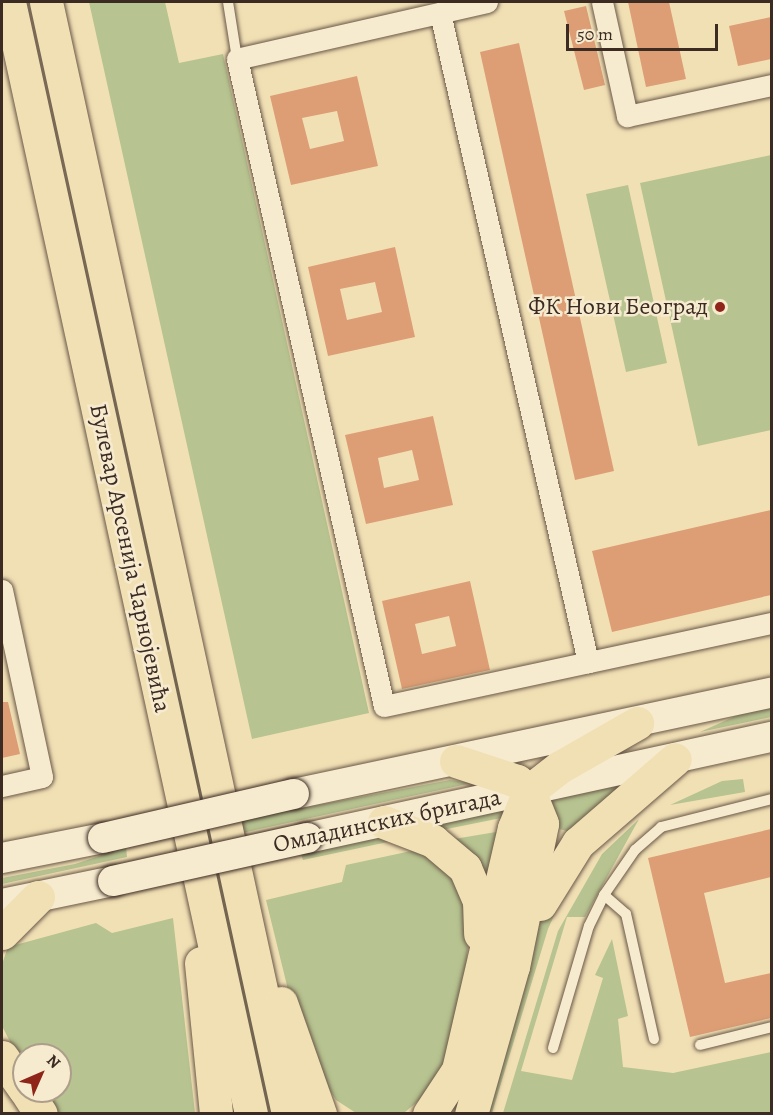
<!DOCTYPE html>
<meta charset="utf-8">
<style>
body{margin:0}
#map{position:relative;width:773px;height:1115px;overflow:hidden;background:#f2e0b5;font-family:Alegreya,serif}
div>[style]{position:absolute}
[style*='--x']{left:calc(var(--x)*1px);top:calc(var(--y)*1px);width:calc(var(--w)*1px);rotate:calc(var(--a)*1deg)}
.green>*{inset:0;background:#b7c390}
.building>*{inset:0;background:#dd9e75}
.roads{filter:drop-shadow(0 0 2px #695848) drop-shadow(0 0 2px #695848)}
.service>*{height:10px;margin:-5px;padding:0 5px;transform-origin:5px;border-radius:5px;background:#f7ebcf}
.minor>*{height:21px;margin:-10.5px;padding:0 10.5px;transform-origin:10.5px;border-radius:10.5px;background:#f7ebcf}
.secondary>*{height:30px;margin:-15px;padding:0 15px;transform-origin:15px;border-radius:15px;background:#f7ebcf}
.trunk>*{height:33px;margin:-16.5px;padding:0 16.5px;transform-origin:16.5px;border-radius:16.5px;background:#f2e0b5}
.bridges{filter:drop-shadow(0 0 2px #3b2b23) drop-shadow(0 0 2px #3b2b23)}
.secondary-bridge>*{height:30px;margin:-15px;padding:0 15px;transform-origin:15px;border-radius:15px;background:#f7ebcf}
.dots>*{width:16px;height:16px;translate:-50% -50%;box-sizing:border-box;border:3px solid #f7ebcf;border-radius:50%}
span{translate:-50% -50%;white-space:nowrap;text-align:center;line-height:1.15;-webkit-text-stroke:5px #f7ebcf;paint-order:stroke}
.poi-label{font-size:24px;color:#3b2b23}
.right{translate:-100% -50%;text-align:right}
.street-label{font-size:24px;color:#3b2b23}
.frame{position:absolute;inset:0;border:3px solid #3b2b23;pointer-events:none}
.north{position:absolute;left:12px;top:1043px;width:60px;height:60px;box-sizing:border-box;background:#f7ebcf;border:2px solid #ac9e8a;border-radius:50%;rotate:45deg;font-size:16px;font-weight:700;line-height:24px;text-align:center;color:#3b2b23}
.north::after{content:'';display:block;margin:auto;width:21px;height:27px;background:#8f2418;clip-path:polygon(50% 0,100% 100%,50% 72%,0 100%)}
.scale{position:absolute;left:566px;top:24px;width:152px;height:27px;box-sizing:border-box;border:3px solid #3b2b23;border-top:0;padding-left:8px;font-size:18px;line-height:21px;white-space:nowrap;color:#3b2b23;-webkit-text-stroke:4px #f7ebcf;paint-order:stroke}
</style>
<div id="map">
<div class="green">
<i style="clip-path:polygon(12px 2px,26px 2px,274px 1113px,259px 1113px)"></i>
<i style="clip-path:polygon(89px 2px,165px 2px,179px 63px,223px 54px,369px 713px,252px 739px)"></i>
<i style="clip-path:polygon(771px 155px,771px 430px,698px 446px,640px 183px)"></i>
<i style="clip-path:polygon(628px 185px,667px 363px,626px 372px,586px 194px)"></i>
<i style="clip-path:polygon(771px 704px,771px 717px,700px 732px,758px 706px)"></i>
<i style="clip-path:polygon(743px 779px,745px 792px,670px 805px,722px 781px)"></i>
<i style="clip-path:polygon(450px 780px,472px 783px,237px 834px,234px 821px)"></i>
<i style="clip-path:polygon(632px 781px,571px 832px,551px 827px,546px 800px)"></i>
<i style="clip-path:polygon(511px 805px,506px 817px,437px 831px,429px 826px)"></i>
<i style="clip-path:polygon(639px 819px,585px 917px,567px 917px,521px 1071px,572px 1080px,603px 978px,595px 975px,612px 939px,628px 1016px,618px 1019px,623px 1067px,673px 1073px,771px 1052px,771px 1113px,503px 1113px,558px 931px,602px 854px)"></i>
<i style="clip-path:polygon(502px 831px,486px 885px,454px 839px)"></i>
<i style="clip-path:polygon(372px 837px,402px 839px,303px 860px,300px 852px)"></i>
<i style="clip-path:polygon(126px 847px,127px 857px,2px 884px,2px 878px,75px 864px)"></i>
<i style="clip-path:polygon(425px 848px,450px 865px,470px 917px,465px 984px,437px 1085px,404px 1113px,356px 1113px,336px 1100px,317px 1071px,291px 1002px,266px 900px,342px 882px,346px 865px)"></i>
<i style="clip-path:polygon(567px 887px,548px 929px,492px 1113px,480px 1114px,540px 915px)"></i>
<i style="clip-path:polygon(173px 918px,195px 1113px,54px 1113px,39px 1091px,60px 1091px,60px 1055px,24px 1055px,24px 1069px,2px 1026px,2px 964px,8px 947px,96px 923px,112px 933px)"></i>
</div>
<div class="building">
<i style="clip-path:polygon(628px 2px,669px 2px,686px 79px,646px 87px)"></i>
<i style="clip-path:polygon(586px 6px,605px 85px,584px 90px,564px 11px)"></i>
<i style="clip-path:polygon(771px 17px,771px 59px,738px 66px,729px 26px)"></i>
<i style="clip-path:polygon(519px 43px,614px 471px,575px 480px,480px 52px)"></i>
<i style="clip-path:polygon(evenodd,357px 76px,378px 166px,291px 185px,270px 96px,357px 76px,337px 111px,344px 141px,310px 149px,302px 118px,337px 111px)"></i>
<i style="clip-path:polygon(evenodd,395px 247px,415px 337px,328px 356px,308px 267px,395px 247px,375px 282px,382px 312px,347px 320px,340px 289px,375px 282px)"></i>
<i style="clip-path:polygon(evenodd,433px 416px,453px 505px,366px 524px,345px 435px,433px 416px,412px 450px,419px 480px,384px 488px,378px 458px,412px 450px)"></i>
<i style="clip-path:polygon(771px 510px,771px 595px,612px 632px,592px 551px)"></i>
<i style="clip-path:polygon(evenodd,470px 581px,490px 670px,402px 689px,382px 601px,470px 581px,449px 616px,456px 646px,422px 654px,415px 624px,449px 616px)"></i>
<i style="clip-path:polygon(2px 702px,8px 702px,20px 754px,2px 758px)"></i>
<i style="clip-path:polygon(771px 829px,771px 877px,704px 893px,725px 983px,771px 973px,771px 1018px,690px 1037px,648px 858px)"></i>
</div>
<div class="roads">
<div class="service">
<i style="--x:228;--y:2;--w:58;--a:81"></i>
<i style="--x:654;--y:1039;--w:128;--a:-102.6"></i>
<i style="--x:626;--y:914;--w:29;--a:-139"></i>
<i style="--x:604;--y:895;--w:55;--a:-55.4"></i>
<i style="--x:635;--y:850;--w:35;--a:-41"></i>
<i style="--x:661;--y:827;--w:114;--a:-14.2"></i>
<i style="--x:700;--y:1045;--w:74;--a:-14"></i>
<i style="--x:553;--y:1048;--w:127;--a:-73.6"></i>
<i style="--x:589;--y:926;--w:34;--a:-64"></i>
</div>
<div class="minor">
<i style="--x:487;--y:2;--w:256;--a:167.2"></i>
<i style="--x:237;--y:59;--w:663;--a:77.2"></i>
<i style="--x:384;--y:706;--w:397;--a:-12.1"></i>
<i style="--x:602;--y:2;--w:117;--a:77.6"></i>
<i style="--x:627;--y:116;--w:148;--a:-12.1"></i>
<i style="--x:440;--y:13;--w:666;--a:77.15"></i>
<i style="--x:2;--y:590;--w:191;--a:77.9"></i>
<i style="--x:42;--y:777;--w:41;--a:167.3"></i>
</div>
<div class="secondary">
<i style="--x:294;--y:794;--w:489;--a:-12"></i>
<i style="--x:307;--y:838;--w:476;--a:-12.3"></i>
<i style="--x:2;--y:858;--w:103;--a:-11.2"></i>
<i style="--x:2;--y:904;--w:113;--a:-11.7"></i>
</div>
<div class="trunk">
<i style="--x:9;--y:2;--w:1138;--a:77.72"></i>
<i style="--x:46;--y:2;--w:1138;--a:77.72"></i>
<i style="--x:456;--y:761;--w:64;--a:18.2"></i>
<i style="--x:517;--y:781;--w:16;--a:40"></i>
<i style="--x:529;--y:791;--w:35;--a:68"></i>
<i style="--x:542;--y:824;--w:145;--a:101.5"></i>
<i style="--x:513;--y:966;--w:154;--a:105.8"></i>
<i style="--x:384;--y:822;--w:53;--a:21.2"></i>
<i style="--x:433;--y:841;--w:42;--a:40.2"></i>
<i style="--x:465;--y:868;--w:36;--a:67"></i>
<i style="--x:479;--y:901;--w:33;--a:88"></i>
<i style="--x:540;--y:904;--w:72;--a:-58.1"></i>
<i style="--x:578;--y:843;--w:128;--a:-40.9"></i>
<i style="--x:2;--y:933;--w:51;--a:-45"></i>
<i style="--x:201;--y:963;--w:152;--a:84.3"></i>
<i style="--x:281;--y:1003;--w:118;--a:70.6"></i>
<i style="--x:2;--y:1057;--w:39;--a:55"></i>
<i style="--x:26;--y:1091;--w:27;--a:57"></i>
<i style="--x:429;--y:1114;--w:53;--a:-56.6"></i>
<i style="--x:458;--y:1070;--w:248;--a:-77"></i>
<i style="--x:514;--y:828;--w:40;--a:-68"></i>
<i style="--x:529;--y:791;--w:39;--a:-38"></i>
<i style="--x:560;--y:767;--w:89;--a:-29.7"></i>
</div>
</div>
<div class="bridges">
<div class="secondary-bridge">
<i style="--x:103;--y:838;--w:196;--a:-13"></i>
<i style="--x:113;--y:881;--w:199;--a:-12.5"></i>
</div>
</div>
<div class="dots">
<i style="left:720px;top:307px;background:#8f2418"></i>
</div>
<div class="poi-label">
<span class="right" style="left:708px;top:307px">ФК Нови Београд</span>
</div>
<div class="street-label">
<span style="left:130px;top:558px;rotate:78deg">Булевар Арсенија Чарнојевића</span>
<span style="left:387px;top:821px;rotate:-12deg">Омладинских бригада</span>
</div>
<div class="frame"></div>
<div class="north">N</div>
<div class="scale">50 m</div>
</div>
